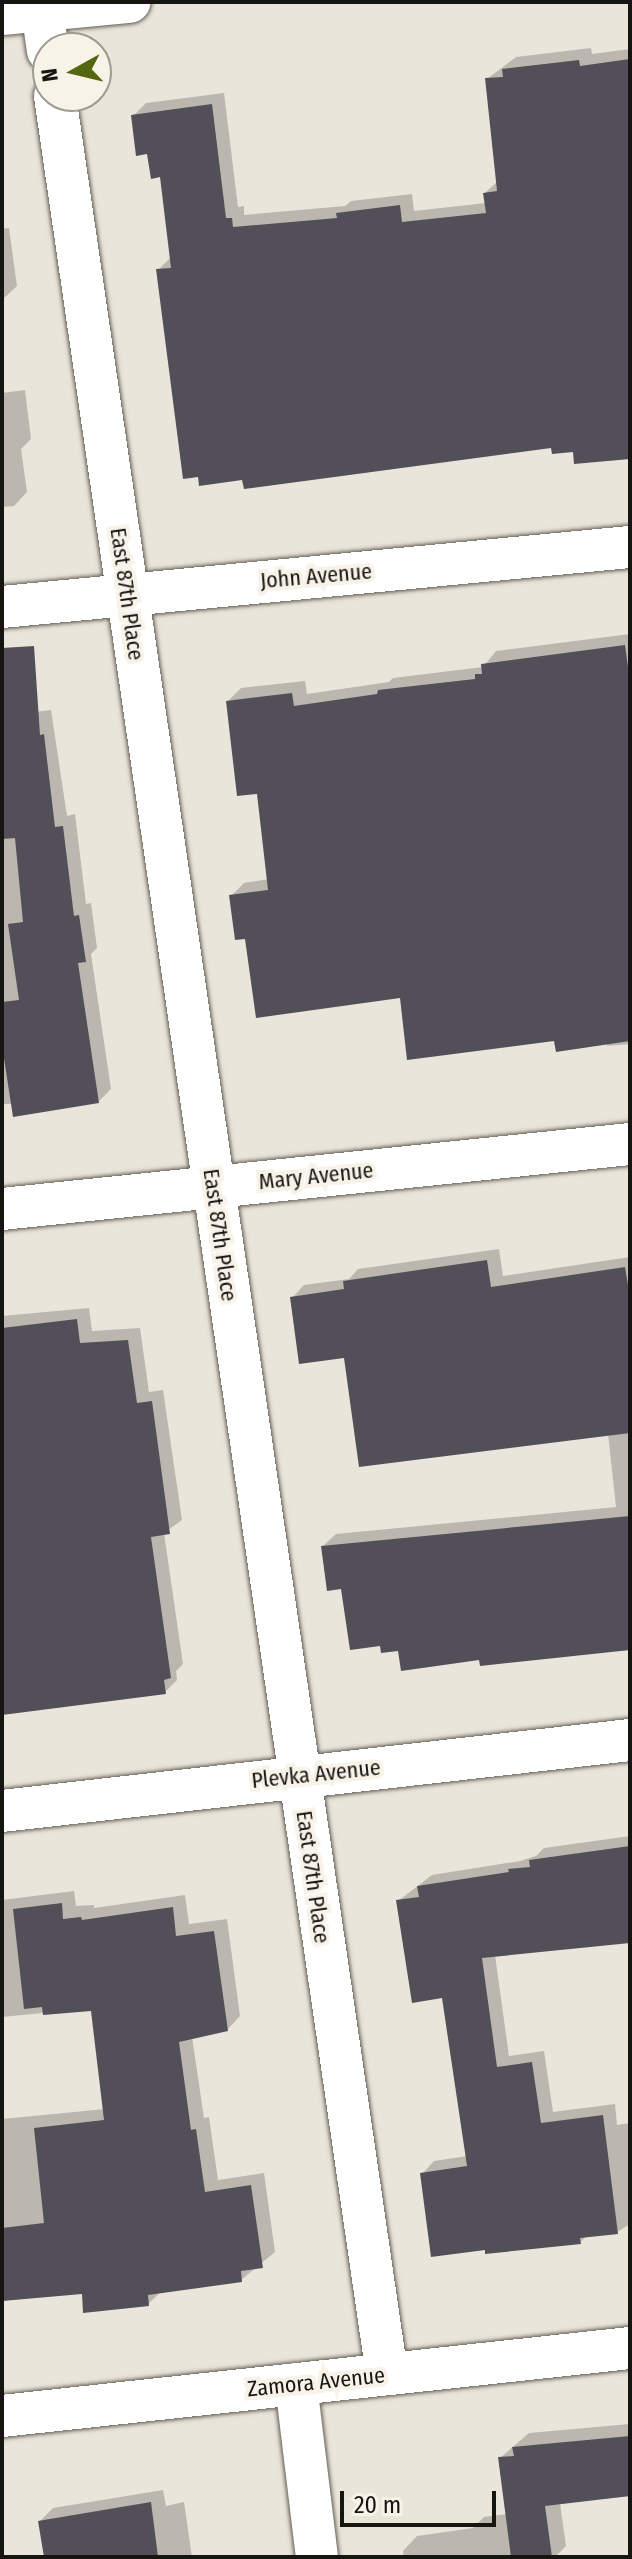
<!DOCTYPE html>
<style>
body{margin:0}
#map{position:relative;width:632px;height:2559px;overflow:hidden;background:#eae5db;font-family:"Fira Sans Condensed",sans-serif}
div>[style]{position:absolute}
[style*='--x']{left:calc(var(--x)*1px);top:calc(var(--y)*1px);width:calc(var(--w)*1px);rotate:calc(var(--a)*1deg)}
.shadow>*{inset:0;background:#0003}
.building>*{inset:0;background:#524f58}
.roads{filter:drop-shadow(0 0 2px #635e55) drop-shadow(0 0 2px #635e55)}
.minor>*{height:42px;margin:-21px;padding:0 21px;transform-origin:21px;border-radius:21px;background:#fff}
span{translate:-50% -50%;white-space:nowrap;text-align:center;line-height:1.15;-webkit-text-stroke:8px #f8f3e8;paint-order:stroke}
.street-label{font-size:22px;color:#171511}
.frame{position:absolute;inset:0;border:4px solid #171511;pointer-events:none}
.north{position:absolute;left:32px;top:32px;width:80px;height:80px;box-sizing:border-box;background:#f8f3e8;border:2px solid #9e9a92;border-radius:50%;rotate:262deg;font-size:22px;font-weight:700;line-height:32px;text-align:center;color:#171511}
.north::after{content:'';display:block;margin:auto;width:28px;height:36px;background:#536610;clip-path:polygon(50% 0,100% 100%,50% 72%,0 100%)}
.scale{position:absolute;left:340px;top:2491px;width:156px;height:36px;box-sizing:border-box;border:4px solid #171511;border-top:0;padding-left:10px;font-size:24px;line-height:28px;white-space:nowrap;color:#171511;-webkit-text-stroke:6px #f8f3e8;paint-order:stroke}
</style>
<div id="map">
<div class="shadow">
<i style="clip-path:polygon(591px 48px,592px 54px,630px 49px,630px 443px,553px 445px,158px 270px,171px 257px,162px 175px,133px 116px,146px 103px,224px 93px,238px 207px,244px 206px,244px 215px,345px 206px,351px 201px,412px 194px,414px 211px,486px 203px,485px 193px,498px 181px,487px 79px,516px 57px)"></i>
<i style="clip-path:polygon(9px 228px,17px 286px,2px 300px,2px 229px)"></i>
<i style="clip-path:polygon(25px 390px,31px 439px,21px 449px,27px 492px,14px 506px,2px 507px,2px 393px)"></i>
<i style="clip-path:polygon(630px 634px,630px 1044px,607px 1046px,607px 1043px,556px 1039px,247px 937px,231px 896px,244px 883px,269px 879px,259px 792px,228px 701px,241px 688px,305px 681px,307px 694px,389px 682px,393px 678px,483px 667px,496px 651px)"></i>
<i style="clip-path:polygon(51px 710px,67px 816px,75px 814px,86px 904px,91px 903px,97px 948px,91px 954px,111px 1089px,98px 1102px,2px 1104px,2px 716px)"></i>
<i style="clip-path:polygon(499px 1249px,503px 1276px,630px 1257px,630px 1647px,481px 1658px,400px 1649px,343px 1587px,323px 1546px,336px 1534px,616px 1507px,608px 1434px,345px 1355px,292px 1298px,304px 1285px,349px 1279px,358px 1269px)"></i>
<i style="clip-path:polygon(89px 1308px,92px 1331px,140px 1328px,149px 1392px,163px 1390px,182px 1520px,164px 1533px,183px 1664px,176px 1671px,177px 1680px,165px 1692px,2px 1713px,2px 1316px)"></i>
<i style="clip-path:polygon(630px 1836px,630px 1938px,495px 1955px,509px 2056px,544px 2051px,553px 2112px,615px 2104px,617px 2125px,630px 2123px,630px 2224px,617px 2232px,587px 2236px,580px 2242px,422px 2174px,434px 2161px,467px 2156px,443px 1996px,398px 1901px,432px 1875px,520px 1861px,536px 1856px,544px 1848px)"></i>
<i style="clip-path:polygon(74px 1891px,76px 1906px,94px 1905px,94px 1908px,185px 1895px,189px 1924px,227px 1919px,240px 2016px,227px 2030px,192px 2037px,204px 2118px,209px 2117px,218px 2180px,264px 2173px,275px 2252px,241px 2280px,162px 2291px,148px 2304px,83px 2292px,2px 2301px,2px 2119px,105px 2109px,93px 2008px,2px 2017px,2px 1900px)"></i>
<i style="clip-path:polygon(630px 2424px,630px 2496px,560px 2503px,566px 2546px,555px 2557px,404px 2557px,403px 2551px,417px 2536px,473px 2528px,484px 2517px,507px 2514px,500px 2458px,529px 2433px)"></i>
<i style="clip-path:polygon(163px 2490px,166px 2506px,184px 2502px,192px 2557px,46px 2557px,40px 2521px,53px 2508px)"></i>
</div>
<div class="building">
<i style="clip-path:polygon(630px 59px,630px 459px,574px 464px,573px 452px,552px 454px,551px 448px,244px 489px,242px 480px,199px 486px,198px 477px,183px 479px,156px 269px,171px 268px,160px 177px,151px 179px,147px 154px,136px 156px,131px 115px,212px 104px,226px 218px,232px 218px,233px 227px,337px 218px,336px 213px,400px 205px,402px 222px,486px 213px,483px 193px,497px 191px,485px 78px,503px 77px,502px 69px,579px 60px,580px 66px)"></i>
<i style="clip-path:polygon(625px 645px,630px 682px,630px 1041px,556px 1052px,554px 1041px,407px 1060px,400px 998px,256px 1018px,245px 939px,235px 940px,229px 895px,268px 890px,257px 794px,237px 796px,226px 701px,292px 693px,294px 706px,377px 694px,378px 690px,475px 679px,475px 674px,482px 674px,481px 664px)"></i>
<i style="clip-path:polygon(34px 646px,40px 735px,44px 734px,55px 827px,63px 826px,74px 916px,79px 915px,86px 962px,78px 963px,99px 1103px,13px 1117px,2px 1045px,2px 1002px,19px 1000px,8px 924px,23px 922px,15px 838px,2px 839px,2px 648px)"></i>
<i style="clip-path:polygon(487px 1260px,491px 1287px,625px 1267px,630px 1297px,630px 1433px,359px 1467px,344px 1358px,299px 1364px,290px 1297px,344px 1289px,343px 1281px)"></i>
<i style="clip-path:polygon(77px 1319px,80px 1343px,128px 1340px,137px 1403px,152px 1401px,170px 1534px,151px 1537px,171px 1678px,164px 1680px,166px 1694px,2px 1715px,2px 1328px)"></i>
<i style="clip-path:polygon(630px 1516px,630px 1650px,480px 1666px,479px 1660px,401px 1671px,398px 1651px,381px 1653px,380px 1646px,350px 1650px,341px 1589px,327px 1591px,321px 1546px)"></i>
<i style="clip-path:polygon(630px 1846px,630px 1943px,482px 1958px,497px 2067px,532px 2062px,541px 2123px,603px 2115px,618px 2234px,580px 2238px,581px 2244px,485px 2254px,485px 2250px,431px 2257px,420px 2173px,467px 2166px,442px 1998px,412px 2003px,396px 1900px,419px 1897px,417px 1886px,509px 1872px,508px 1869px,530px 1867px,529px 1860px)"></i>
<i style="clip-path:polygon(62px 1903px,63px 1919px,81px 1917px,82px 1920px,173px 1907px,176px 1936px,214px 1931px,228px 2031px,179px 2042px,191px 2130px,196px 2129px,205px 2192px,251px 2185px,263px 2268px,241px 2271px,242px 2282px,148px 2295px,149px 2306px,83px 2313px,82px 2294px,2px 2301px,2px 2228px,44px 2223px,34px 2128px,104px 2120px,91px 2011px,43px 2015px,42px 2007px,24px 2009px,13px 1909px)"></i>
<i style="clip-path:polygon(630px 2436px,630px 2496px,545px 2506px,552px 2557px,511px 2557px,498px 2457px,514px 2456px,512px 2447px)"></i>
<i style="clip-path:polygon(151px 2502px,158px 2557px,44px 2557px,38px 2521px)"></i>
</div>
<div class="roads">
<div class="minor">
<i style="--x:41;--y:2;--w:49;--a:81.9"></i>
<i style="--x:2;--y:14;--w:128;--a:-5.4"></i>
<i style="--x:55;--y:96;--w:2302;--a:81.71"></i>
<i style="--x:2;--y:607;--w:631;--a:-5.46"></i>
<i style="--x:2;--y:1209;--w:631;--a:-5.91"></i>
<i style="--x:2;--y:1811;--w:632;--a:-6.45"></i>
<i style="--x:296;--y:2384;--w:174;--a:83.1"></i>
<i style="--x:2;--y:2416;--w:632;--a:-6.18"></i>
</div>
</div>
<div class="street-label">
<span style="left:316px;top:576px;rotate:-5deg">John Avenue</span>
<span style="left:127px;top:594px;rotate:82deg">East 87th Place</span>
<span style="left:316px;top:1176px;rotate:-6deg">Mary Avenue</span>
<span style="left:220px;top:1235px;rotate:82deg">East 87th Place</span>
<span style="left:316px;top:1774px;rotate:-6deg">Plevka Avenue</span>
<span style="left:313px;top:1877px;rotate:82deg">East 87th Place</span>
<span style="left:316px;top:2382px;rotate:-6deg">Zamora Avenue</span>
</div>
<div class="frame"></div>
<div class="north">N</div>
<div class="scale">20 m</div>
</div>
